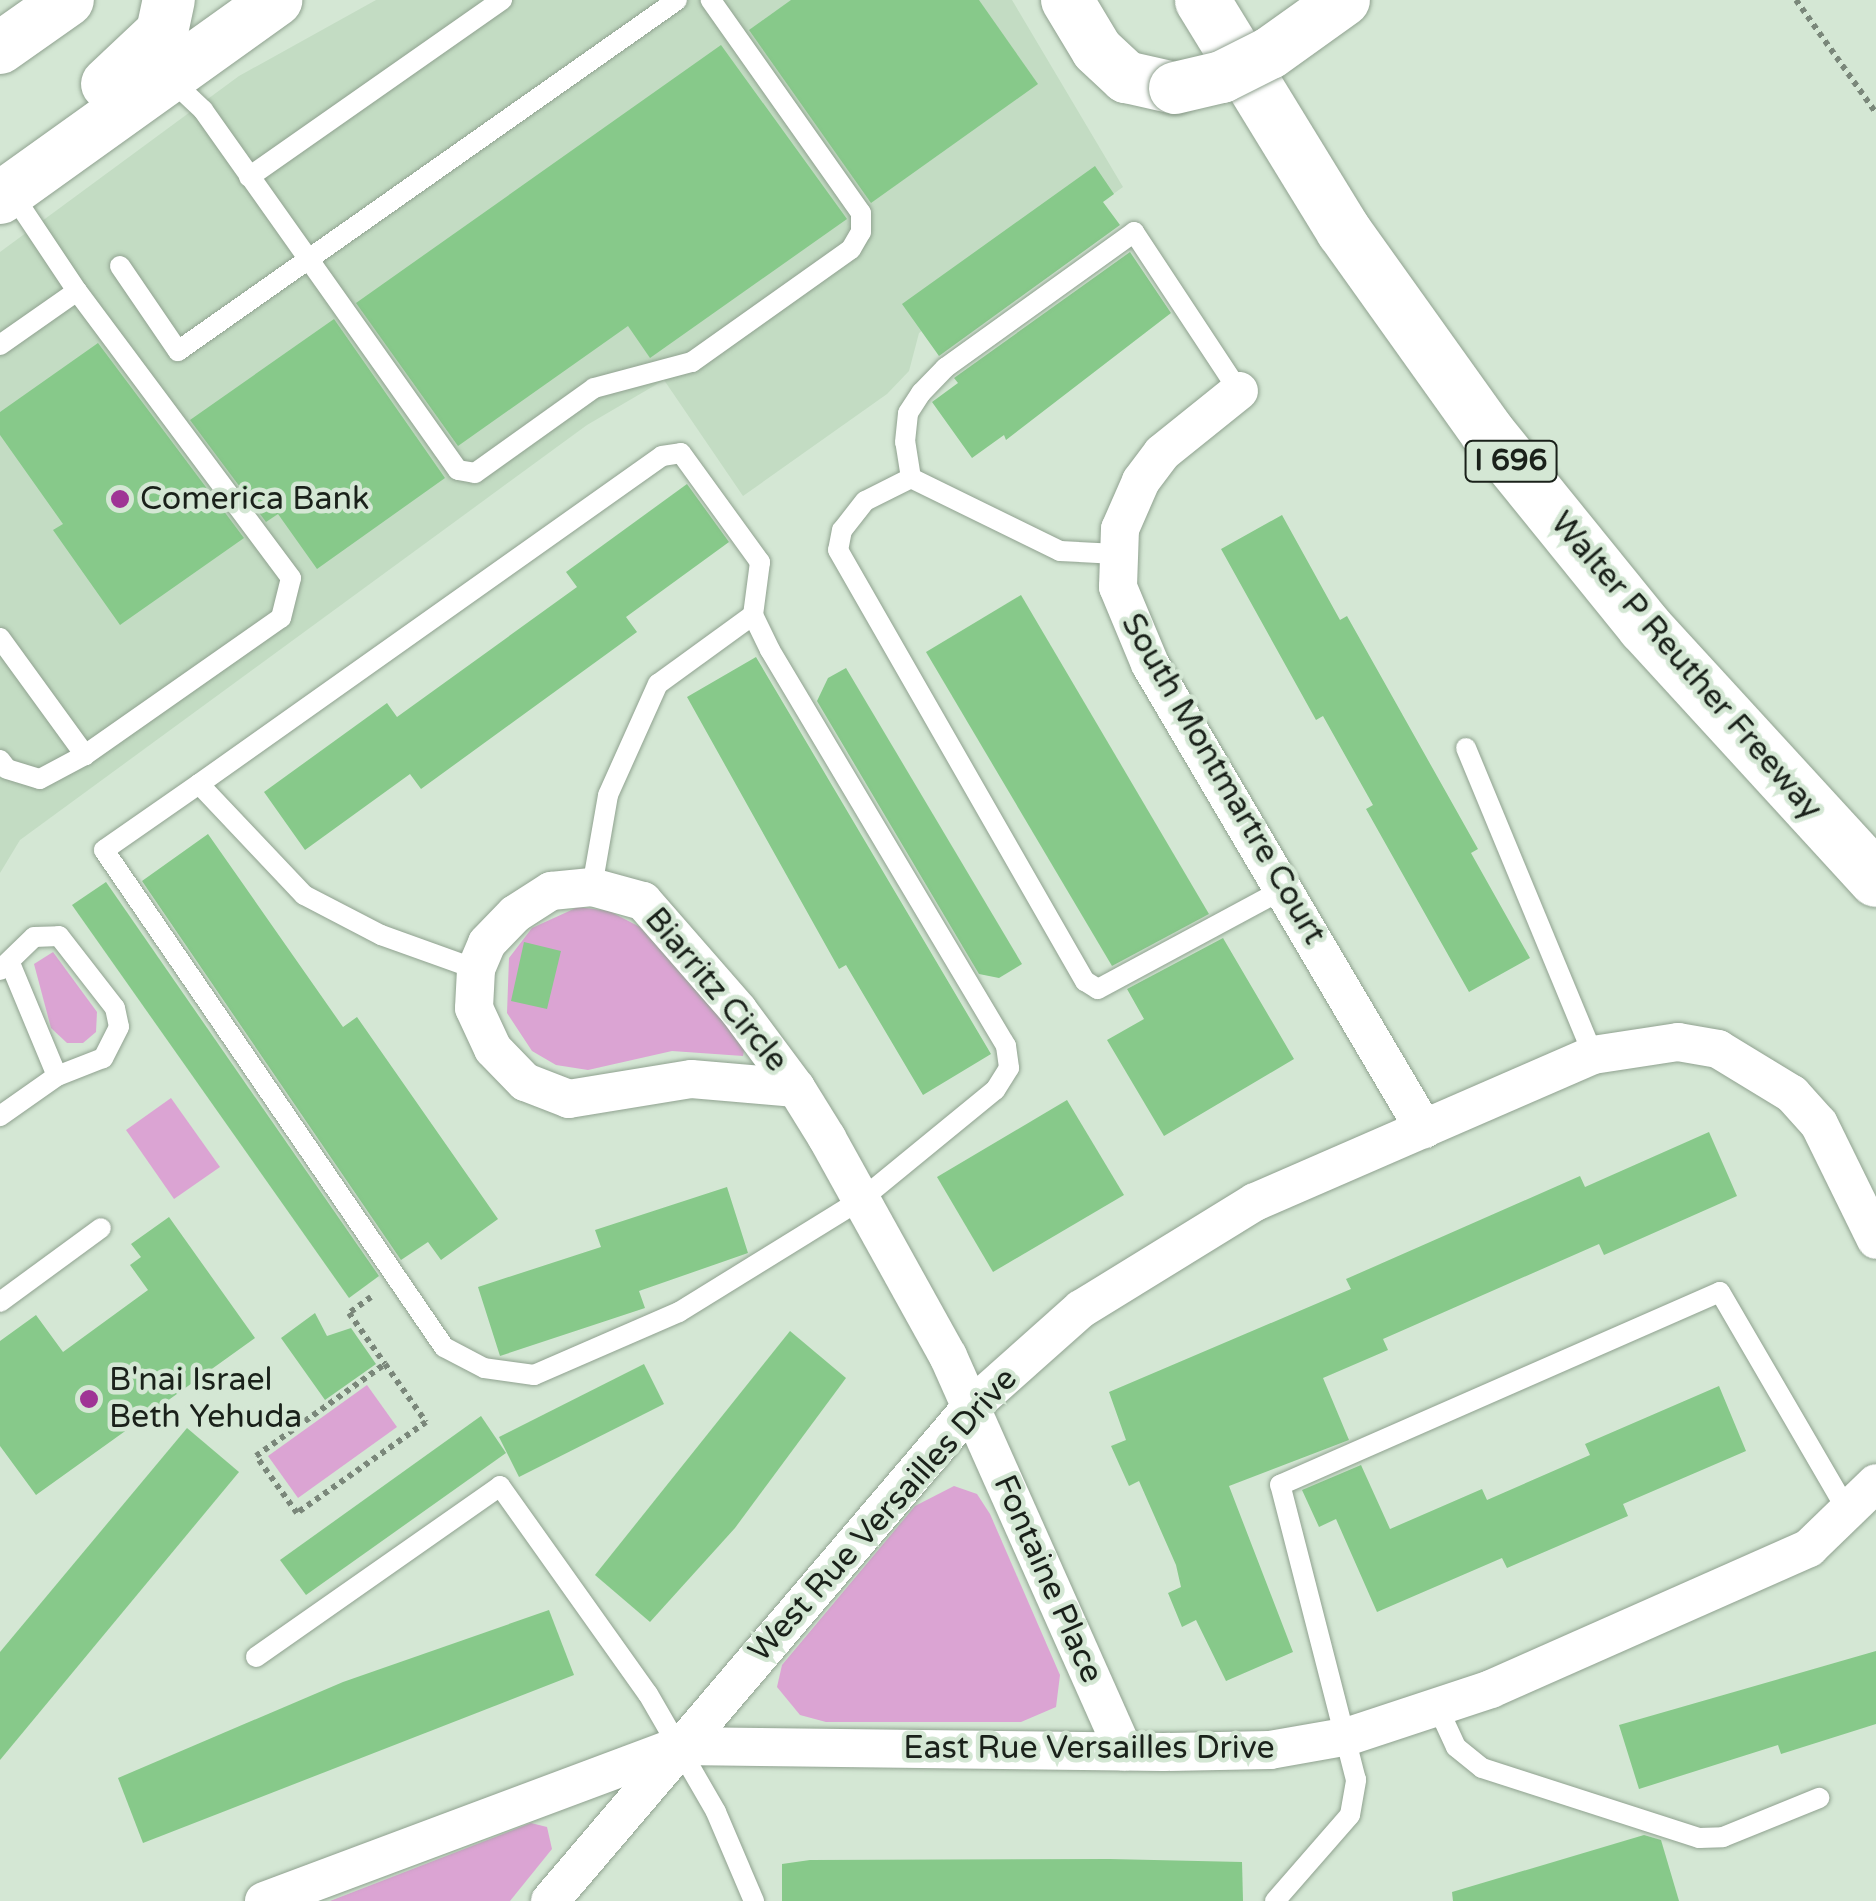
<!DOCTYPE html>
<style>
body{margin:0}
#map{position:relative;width:1876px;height:1901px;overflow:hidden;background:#d4e7d4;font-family:"Varela Round",sans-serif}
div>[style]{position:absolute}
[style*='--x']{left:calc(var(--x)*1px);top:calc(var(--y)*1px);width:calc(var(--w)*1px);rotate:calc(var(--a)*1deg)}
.built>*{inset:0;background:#c3dcc3}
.green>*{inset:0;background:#dba4d3}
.building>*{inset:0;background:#87c98a}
.path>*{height:6px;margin-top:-3px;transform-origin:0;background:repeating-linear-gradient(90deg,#7a877a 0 5px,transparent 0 10px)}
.roads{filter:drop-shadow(0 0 2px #90a290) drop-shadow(0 0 2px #90a290)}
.lane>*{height:20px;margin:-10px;padding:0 10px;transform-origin:10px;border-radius:10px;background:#fff}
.street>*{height:38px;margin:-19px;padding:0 19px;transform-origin:19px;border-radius:19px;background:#fff}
.secondary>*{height:52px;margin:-26px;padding:0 26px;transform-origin:26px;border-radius:26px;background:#fff}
.highway>*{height:55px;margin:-27.5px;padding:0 27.5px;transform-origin:27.5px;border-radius:27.5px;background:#fff}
.bridges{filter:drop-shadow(0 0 2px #90a290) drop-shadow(0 0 2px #90a290)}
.secondary-bridge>*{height:52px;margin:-26px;padding:0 26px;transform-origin:26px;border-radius:26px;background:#fff}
.dots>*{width:28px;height:28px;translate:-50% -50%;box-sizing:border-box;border:5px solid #d4e7d4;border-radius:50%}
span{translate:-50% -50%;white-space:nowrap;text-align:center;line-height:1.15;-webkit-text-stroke:9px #d4e7d4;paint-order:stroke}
.shield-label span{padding:2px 8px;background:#d4e7d4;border:2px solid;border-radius:8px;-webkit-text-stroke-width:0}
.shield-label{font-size:30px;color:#1a211a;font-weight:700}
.poi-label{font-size:32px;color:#1a211a}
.left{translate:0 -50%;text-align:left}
.street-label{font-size:32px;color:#1a211a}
</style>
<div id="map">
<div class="built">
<i style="clip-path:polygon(376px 0,1012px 0,1123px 187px,919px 333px,909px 371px,887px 394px,743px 496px,664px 380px,587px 425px,20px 840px,0 873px,0 252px,239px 76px)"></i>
</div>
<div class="green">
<i style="clip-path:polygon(578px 907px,609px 911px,640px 927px,745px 1045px,743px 1056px,672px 1051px,588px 1070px,556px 1065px,532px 1051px,507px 1013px,509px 958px,532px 928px)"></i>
<i style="clip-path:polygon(53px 952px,97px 1012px,96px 1032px,83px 1043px,67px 1043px,51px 1028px,34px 964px)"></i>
<i style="clip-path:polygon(171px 1098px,220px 1167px,174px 1199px,126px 1130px)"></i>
<i style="clip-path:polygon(367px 1385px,397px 1427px,298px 1498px,268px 1456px)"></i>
<i style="clip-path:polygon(954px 1486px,977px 1494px,990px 1514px,1060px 1675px,1056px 1707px,1021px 1722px,826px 1722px,800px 1715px,777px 1687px,782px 1665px,915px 1506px)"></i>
<i style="clip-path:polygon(531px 1823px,547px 1827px,552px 1849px,510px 1901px,330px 1901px)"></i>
</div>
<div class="building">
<i style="clip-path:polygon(791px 0,979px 0,1038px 84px,871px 203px,749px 30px)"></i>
<i style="clip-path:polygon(721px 45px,847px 219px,650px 358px,628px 326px,458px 446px,356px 303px)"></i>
<i style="clip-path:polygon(1095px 166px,1114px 194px,1103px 202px,1120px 225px,939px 356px,902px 304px)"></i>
<i style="clip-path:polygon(1130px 252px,1171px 313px,1006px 440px,1004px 435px,972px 458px,932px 402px,958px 383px,954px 378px)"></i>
<i style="clip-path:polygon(334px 319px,445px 478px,317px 569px,278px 514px,266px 522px,190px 420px)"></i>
<i style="clip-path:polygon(98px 343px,244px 538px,120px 625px,53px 530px,63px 524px,0 435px,0 412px)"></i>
<i style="clip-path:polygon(687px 484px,729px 542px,626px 617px,637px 632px,421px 789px,410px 774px,305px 850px,264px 792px,387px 703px,397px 717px,577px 587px,566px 572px)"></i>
<i style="clip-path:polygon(1282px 515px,1340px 620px,1347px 616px,1478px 849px,1471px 853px,1530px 958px,1469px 992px,1366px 809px,1373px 805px,1323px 716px,1316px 720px,1221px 549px)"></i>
<i style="clip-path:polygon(1021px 595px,1209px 914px,1112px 966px,926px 652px)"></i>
<i style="clip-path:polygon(756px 657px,991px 1054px,923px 1095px,846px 965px,839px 969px,687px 697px)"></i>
<i style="clip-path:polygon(846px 668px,1022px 964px,999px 978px,979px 974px,817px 701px,828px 678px)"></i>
<i style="clip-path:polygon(208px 834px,343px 1027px,357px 1017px,498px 1219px,441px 1260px,428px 1242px,401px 1260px,142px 881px)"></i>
<i style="clip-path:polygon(106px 882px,379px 1276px,349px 1298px,72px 905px)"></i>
<i style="clip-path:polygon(1223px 938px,1294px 1059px,1164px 1136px,1107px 1040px,1144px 1019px,1127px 989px)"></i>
<i style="clip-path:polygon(524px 942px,561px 951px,547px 1009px,511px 1001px)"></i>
<i style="clip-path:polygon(1067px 1100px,1124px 1195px,993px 1272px,937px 1177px)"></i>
<i style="clip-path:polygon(1709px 1132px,1737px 1196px,1604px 1255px,1599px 1244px,1383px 1339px,1388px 1350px,1323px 1378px,1349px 1440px,1229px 1486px,1293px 1652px,1226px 1681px,1196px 1620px,1182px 1627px,1168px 1593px,1181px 1587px,1176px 1565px,1139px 1481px,1129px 1486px,1111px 1446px,1126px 1440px,1109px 1392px,1351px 1289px,1346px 1279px,1580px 1176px,1585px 1187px)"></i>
<i style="clip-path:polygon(727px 1187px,748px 1253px,639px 1291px,645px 1308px,500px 1356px,478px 1287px,601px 1247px,595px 1230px)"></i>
<i style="clip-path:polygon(169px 1217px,255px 1338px,36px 1495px,0 1446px,0 1341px,36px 1315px,63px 1352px,148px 1290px,130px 1265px,141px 1257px,131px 1244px)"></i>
<i style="clip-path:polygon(315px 1313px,327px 1336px,351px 1328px,376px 1364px,325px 1400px,281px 1338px)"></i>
<i style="clip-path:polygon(790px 1331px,846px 1378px,735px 1528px,650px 1622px,595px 1575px)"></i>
<i style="clip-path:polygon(644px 1364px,664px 1404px,519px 1477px,499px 1437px)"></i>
<i style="clip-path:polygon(1719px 1386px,1746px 1451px,1623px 1504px,1628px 1516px,1507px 1568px,1502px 1558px,1377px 1612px,1336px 1519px,1319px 1527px,1302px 1490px,1361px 1465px,1390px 1529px,1482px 1489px,1487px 1500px,1590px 1455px,1585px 1444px)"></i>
<i style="clip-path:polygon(481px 1416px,506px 1453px,306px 1595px,280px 1560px)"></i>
<i style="clip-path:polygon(187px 1428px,239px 1472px,0 1760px,0 1652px)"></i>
<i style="clip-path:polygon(549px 1610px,574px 1675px,143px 1843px,118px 1778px,343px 1682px)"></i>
<i style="clip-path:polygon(1876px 1651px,1876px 1724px,1781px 1754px,1778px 1745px,1639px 1789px,1619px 1725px)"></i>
<i style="clip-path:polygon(1644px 1835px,1661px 1840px,1679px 1901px,1453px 1901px,1452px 1892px)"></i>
<i style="clip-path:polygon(1110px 1859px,1242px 1862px,1243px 1901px,782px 1901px,782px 1864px,810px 1860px)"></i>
</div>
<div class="path">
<i style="--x:1796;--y:0;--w:138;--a:54.7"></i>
<i style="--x:371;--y:1297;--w:27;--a:144"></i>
<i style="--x:349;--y:1313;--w:62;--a:54.8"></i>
<i style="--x:385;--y:1364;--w:71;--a:54.7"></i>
<i style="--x:426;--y:1422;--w:158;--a:144.8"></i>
<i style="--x:297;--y:1513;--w:70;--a:-125.7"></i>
<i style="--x:256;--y:1456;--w:158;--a:-35.5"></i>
</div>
<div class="roads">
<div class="lane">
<i style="--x:168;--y:77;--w:48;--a:43.3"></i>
<i style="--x:203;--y:110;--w:441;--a:54.7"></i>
<i style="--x:458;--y:470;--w:17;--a:10"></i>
<i style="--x:475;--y:473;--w:146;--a:-35.5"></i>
<i style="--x:594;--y:388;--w:101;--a:-14.9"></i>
<i style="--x:692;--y:362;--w:195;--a:-35.4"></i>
<i style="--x:851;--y:249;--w:20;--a:-60"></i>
<i style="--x:861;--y:232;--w:19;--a:-90"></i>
<i style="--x:861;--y:213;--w:261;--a:-125.2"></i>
<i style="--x:249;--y:177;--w:309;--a:-35"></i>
<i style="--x:120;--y:266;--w:103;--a:55.7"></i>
<i style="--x:178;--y:351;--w:610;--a:-35.12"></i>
<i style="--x:0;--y:345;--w:94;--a:-35"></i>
<i style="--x:77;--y:291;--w:119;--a:-123.7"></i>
<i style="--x:911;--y:478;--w:36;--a:-99"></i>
<i style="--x:905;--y:442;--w:29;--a:-84"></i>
<i style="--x:908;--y:413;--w:24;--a:-57"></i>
<i style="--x:921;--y:393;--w:35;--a:-46"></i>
<i style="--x:945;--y:368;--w:233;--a:-35.7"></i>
<i style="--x:1134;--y:232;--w:191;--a:56.6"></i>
<i style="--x:1117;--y:554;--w:57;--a:-177"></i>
<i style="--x:1060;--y:551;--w:166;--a:-153.9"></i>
<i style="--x:911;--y:478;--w:51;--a:153.4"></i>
<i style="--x:865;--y:501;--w:37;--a:128"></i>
<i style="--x:842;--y:530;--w:20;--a:101"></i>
<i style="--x:838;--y:550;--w:497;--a:60.2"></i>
<i style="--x:1085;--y:981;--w:15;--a:32"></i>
<i style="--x:1098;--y:989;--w:211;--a:-28.3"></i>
<i style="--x:0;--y:638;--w:145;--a:54"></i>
<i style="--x:1466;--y:748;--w:332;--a:67.5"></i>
<i style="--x:0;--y:760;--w:11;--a:52"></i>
<i style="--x:7;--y:769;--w:34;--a:17"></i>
<i style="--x:40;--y:779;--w:51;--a:-28.1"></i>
<i style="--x:85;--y:755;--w:239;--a:-35"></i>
<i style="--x:281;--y:618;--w:41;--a:-76"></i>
<i style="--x:291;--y:578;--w:358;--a:-126.7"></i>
<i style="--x:199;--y:784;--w:567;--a:-35.31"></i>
<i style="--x:662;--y:456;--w:19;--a:-9"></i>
<i style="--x:681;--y:453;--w:135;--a:54.1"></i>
<i style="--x:760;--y:562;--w:53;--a:97.5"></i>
<i style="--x:753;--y:615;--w:39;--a:64"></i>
<i style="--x:770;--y:650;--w:461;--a:59.2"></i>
<i style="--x:1006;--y:1046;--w:22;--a:82"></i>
<i style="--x:1009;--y:1068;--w:26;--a:122"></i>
<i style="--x:995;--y:1090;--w:172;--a:140.7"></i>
<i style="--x:862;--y:1199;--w:215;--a:148.3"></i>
<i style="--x:679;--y:1312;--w:158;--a:156.5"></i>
<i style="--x:534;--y:1375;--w:50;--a:-172"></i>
<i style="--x:484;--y:1368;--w:45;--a:-152.3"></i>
<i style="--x:444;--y:1347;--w:602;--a:-124.38"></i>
<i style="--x:104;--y:850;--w:116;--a:-34.8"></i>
<i style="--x:199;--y:784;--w:153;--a:46.6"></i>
<i style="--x:304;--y:895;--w:87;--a:27.5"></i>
<i style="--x:381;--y:935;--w:101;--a:19.7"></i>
<i style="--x:592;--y:887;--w:93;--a:-80.1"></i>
<i style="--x:608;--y:795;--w:122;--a:-65.8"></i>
<i style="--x:658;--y:684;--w:117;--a:-36"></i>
<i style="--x:10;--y:963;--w:122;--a:67.4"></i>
<i style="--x:0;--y:970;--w:47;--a:-44.1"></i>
<i style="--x:34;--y:937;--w:25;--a:-2"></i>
<i style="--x:59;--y:936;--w:91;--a:52.1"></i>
<i style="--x:115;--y:1008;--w:19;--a:78"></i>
<i style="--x:119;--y:1027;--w:35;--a:117"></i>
<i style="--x:103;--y:1058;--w:49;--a:158.6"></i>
<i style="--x:57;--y:1076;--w:70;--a:144.9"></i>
<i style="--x:0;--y:1302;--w:125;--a:-36.2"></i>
<i style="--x:256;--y:1657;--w:298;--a:-35"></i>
<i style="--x:500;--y:1486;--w:255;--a:54.6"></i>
<i style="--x:648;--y:1694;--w:136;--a:60"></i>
<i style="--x:716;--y:1812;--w:97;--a:66.9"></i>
<i style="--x:1438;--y:1708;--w:43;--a:65.2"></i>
<i style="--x:1456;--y:1747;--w:33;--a:39"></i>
<i style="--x:1482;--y:1768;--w:228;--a:17.9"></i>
<i style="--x:1699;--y:1838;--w:24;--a:-2"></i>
<i style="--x:1723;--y:1837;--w:104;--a:-22.1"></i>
<i style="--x:1275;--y:1901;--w:114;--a:-48.9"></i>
<i style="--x:1350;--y:1815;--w:36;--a:-80"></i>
<i style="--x:1356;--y:1780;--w:305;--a:-104.4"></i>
<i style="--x:1280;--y:1485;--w:480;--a:-23.7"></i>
<i style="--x:1720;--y:1292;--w:257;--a:59.8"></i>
</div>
<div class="street">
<i style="--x:1239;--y:391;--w:99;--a:141.2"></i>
<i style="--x:1162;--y:453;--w:35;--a:127"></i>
<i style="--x:1141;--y:481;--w:52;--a:113.6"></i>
<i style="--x:1120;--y:529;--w:58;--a:92"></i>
<i style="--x:1118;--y:587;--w:83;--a:67.4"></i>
<i style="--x:1150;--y:664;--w:540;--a:59.49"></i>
<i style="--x:796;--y:1088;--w:105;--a:-175.1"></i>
<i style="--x:691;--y:1079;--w:124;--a:170.7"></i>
<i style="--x:569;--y:1099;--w:47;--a:-158.9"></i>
<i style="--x:525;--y:1082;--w:46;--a:-134.1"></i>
<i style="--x:493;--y:1049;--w:45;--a:-114.9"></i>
<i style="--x:474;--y:1008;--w:39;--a:-87"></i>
<i style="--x:476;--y:969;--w:28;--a:-67"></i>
<i style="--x:487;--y:943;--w:40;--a:-46"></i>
<i style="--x:515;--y:914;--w:43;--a:-32.6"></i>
<i style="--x:551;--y:891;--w:41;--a:-5.6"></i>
<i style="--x:592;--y:887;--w:53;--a:15.4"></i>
<i style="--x:643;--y:901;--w:145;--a:48.9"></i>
<i style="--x:738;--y:1010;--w:97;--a:53.4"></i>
<i style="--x:796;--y:1088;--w:59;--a:58.2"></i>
<i style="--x:827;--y:1138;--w:249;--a:61"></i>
<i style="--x:948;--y:1356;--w:433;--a:66"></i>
<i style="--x:264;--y:1901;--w:443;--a:-20.5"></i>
<i style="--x:679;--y:1746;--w:485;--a:0.7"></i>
<i style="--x:1164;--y:1752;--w:106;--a:-1.1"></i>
<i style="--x:1270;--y:1750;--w:80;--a:-10"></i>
<i style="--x:1349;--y:1736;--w:150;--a:-18.3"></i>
<i style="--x:1491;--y:1689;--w:348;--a:-23.9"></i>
<i style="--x:1809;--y:1548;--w:93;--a:-44.1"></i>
<i style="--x:550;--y:1901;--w:650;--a:-49.55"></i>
<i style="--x:972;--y:1406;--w:146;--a:-41.7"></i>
<i style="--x:1081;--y:1309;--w:204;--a:-31.6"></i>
<i style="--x:1255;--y:1202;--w:369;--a:-23.5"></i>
<i style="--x:1593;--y:1055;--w:86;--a:-8.7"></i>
<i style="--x:1678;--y:1042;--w:41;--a:9.9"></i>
<i style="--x:1718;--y:1049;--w:87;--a:31.3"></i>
<i style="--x:1792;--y:1094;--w:40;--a:48"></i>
<i style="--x:1819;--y:1124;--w:129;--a:63.8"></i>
</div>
<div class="secondary">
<i style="--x:1067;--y:0;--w:58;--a:59"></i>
<i style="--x:1097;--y:50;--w:40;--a:43"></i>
<i style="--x:1126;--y:77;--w:50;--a:12.7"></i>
<i style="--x:0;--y:48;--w:83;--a:-35.2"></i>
<i style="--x:107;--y:84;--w:76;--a:-43.4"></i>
<i style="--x:162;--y:32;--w:33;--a:-78"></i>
<i style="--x:0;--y:198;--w:340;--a:-35.6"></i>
</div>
<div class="highway">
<i style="--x:1202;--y:0;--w:270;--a:58.5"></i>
<i style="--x:1343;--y:230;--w:248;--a:54.5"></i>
<i style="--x:1487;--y:432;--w:250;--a:51"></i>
<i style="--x:1644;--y:626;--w:343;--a:47.5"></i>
</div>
</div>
<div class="bridges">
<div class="secondary-bridge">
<i style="--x:1175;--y:88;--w:48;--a:-13.2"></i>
<i style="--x:1222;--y:77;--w:54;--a:-26.6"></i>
<i style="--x:1270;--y:53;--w:91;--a:-35.6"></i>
</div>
</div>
<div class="dots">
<i style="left:120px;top:499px;background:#9f3495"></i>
<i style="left:89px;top:1399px;background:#9f3495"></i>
</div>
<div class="shield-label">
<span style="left:1511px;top:461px">I 696</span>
</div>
<div class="poi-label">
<span class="left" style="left:140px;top:499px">Comerica Bank</span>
<span class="left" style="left:109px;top:1399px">B'nai Israel<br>Beth Yehuda</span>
</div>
<div class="street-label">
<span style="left:1686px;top:666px;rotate:49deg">Walter P Reuther Freeway</span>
<span style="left:1223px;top:779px;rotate:60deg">South Montmartre Court</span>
<span style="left:716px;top:990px;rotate:50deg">Biarritz Circle</span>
<span style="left:883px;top:1515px;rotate:-48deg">West Rue Versailles Drive</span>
<span style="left:1048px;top:1579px;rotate:66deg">Fontaine Place</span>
<span style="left:1089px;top:1748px">East Rue Versailles Drive</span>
</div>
</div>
